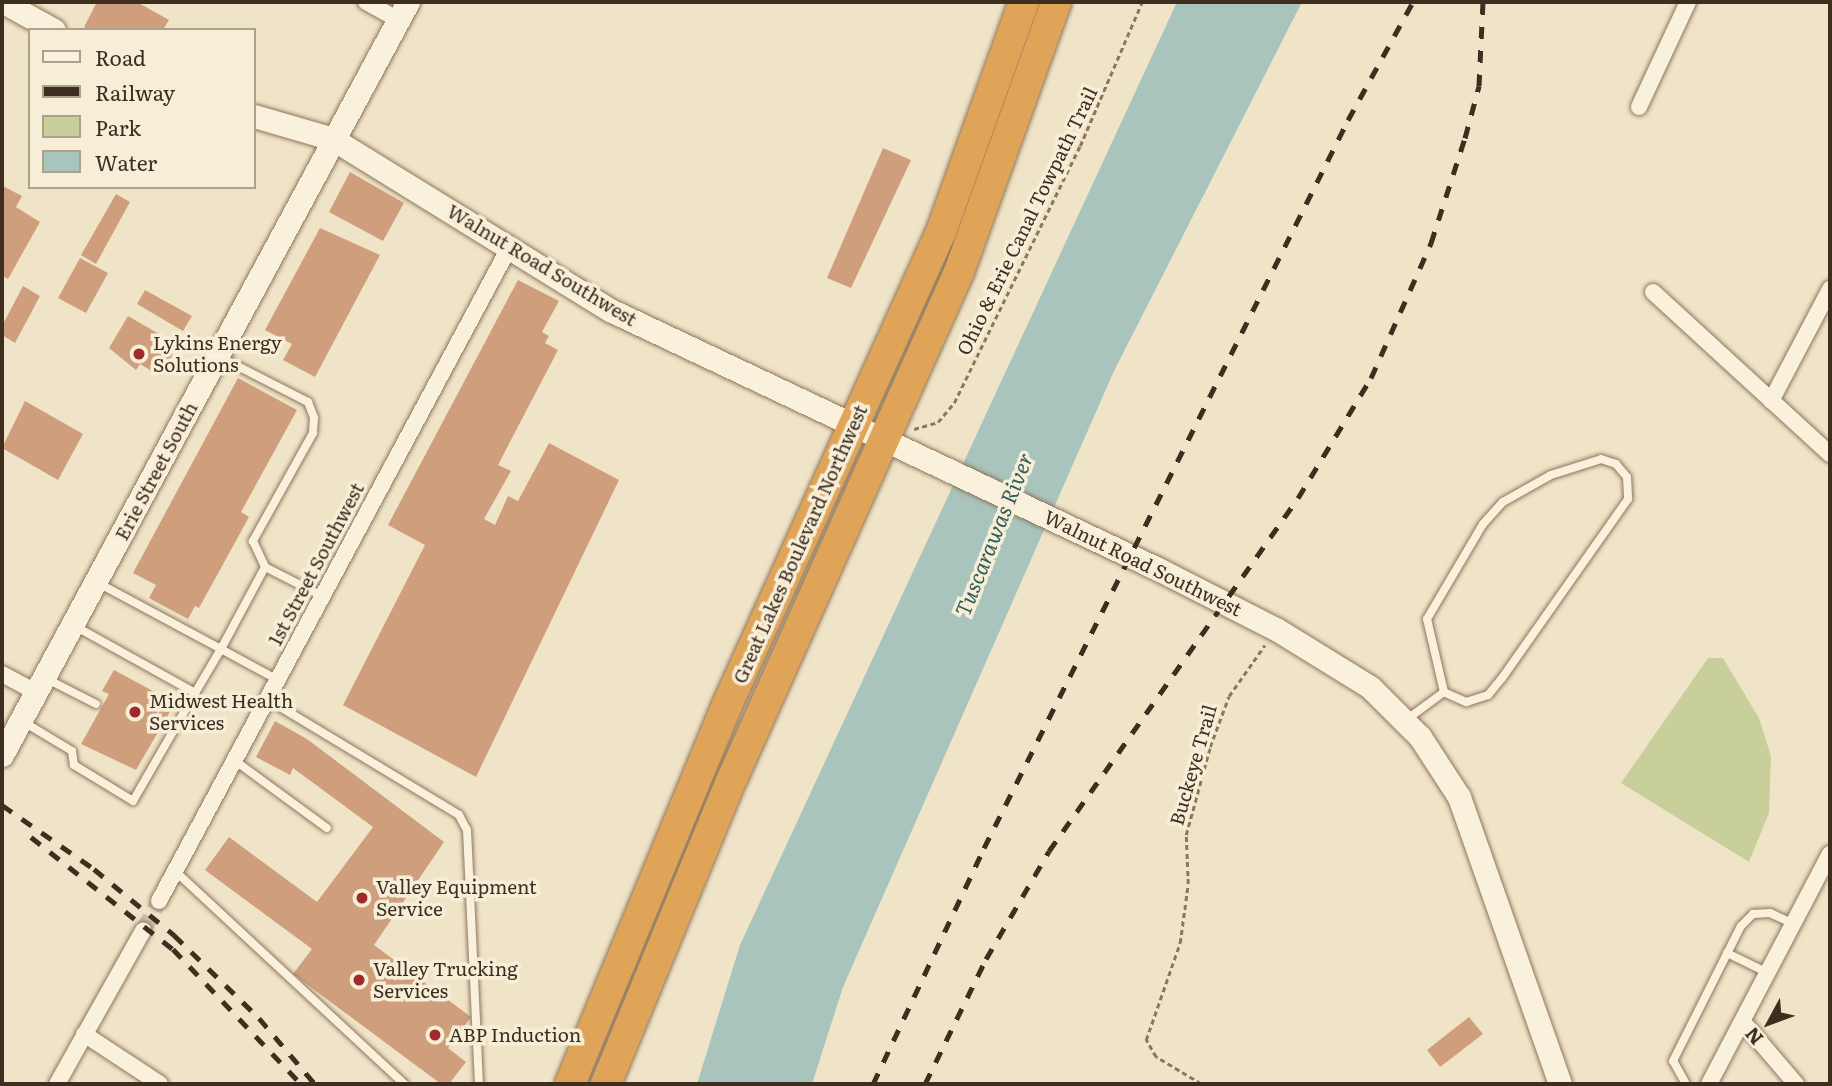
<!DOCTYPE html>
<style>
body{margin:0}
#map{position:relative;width:1832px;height:1086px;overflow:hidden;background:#f0e4c8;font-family:Literata,serif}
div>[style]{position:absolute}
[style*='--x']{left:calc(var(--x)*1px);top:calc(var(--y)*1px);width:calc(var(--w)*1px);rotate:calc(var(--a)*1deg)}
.green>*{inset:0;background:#c9cf9b}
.water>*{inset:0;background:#a9c4bc}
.building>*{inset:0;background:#cf9f7d}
.street-tunnel>*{height:16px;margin-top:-8px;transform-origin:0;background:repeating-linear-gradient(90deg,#ccc0a6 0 16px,transparent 0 24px)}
.path>*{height:2.5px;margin-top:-1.25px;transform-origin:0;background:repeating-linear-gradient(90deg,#8d765c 0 5px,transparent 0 8.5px)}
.roads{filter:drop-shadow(0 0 2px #8d765c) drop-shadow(0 0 2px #8d765c)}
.lane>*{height:8px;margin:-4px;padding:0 4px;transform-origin:4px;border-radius:4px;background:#faf1dc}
.street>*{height:16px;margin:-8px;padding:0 8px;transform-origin:8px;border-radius:8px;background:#faf1dc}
.secondary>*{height:23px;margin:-11.5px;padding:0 11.5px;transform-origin:11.5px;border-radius:11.5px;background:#faf1dc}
.highway>*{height:30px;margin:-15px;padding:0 15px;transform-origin:15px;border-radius:15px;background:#e0a458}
.rail>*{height:5px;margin-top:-2.5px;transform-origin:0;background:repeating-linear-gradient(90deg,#3d2e20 0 12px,transparent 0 24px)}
.dots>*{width:19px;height:19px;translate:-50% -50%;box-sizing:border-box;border:4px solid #f7eed8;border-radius:50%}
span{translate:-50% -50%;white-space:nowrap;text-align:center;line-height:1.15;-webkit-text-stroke:7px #f7eed8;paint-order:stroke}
.street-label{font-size:19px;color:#3d2e20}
.poi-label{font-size:19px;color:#3d2e20}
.left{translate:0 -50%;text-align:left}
.water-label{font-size:21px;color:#2f5d5a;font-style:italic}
.frame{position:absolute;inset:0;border:4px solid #3d2e20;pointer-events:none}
.legend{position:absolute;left:28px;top:28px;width:228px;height:161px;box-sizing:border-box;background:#f7eed8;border:2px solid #ada18e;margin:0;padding:9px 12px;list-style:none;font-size:21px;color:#3d2e20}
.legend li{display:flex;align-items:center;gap:14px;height:35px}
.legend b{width:35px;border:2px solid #ada18e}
.north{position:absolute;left:1734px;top:988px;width:70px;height:70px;-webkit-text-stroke:5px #f7eed8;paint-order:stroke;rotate:229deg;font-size:19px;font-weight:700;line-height:28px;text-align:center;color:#3d2e20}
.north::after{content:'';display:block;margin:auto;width:24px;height:32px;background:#3d2e20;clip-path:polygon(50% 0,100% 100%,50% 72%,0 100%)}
</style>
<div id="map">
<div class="green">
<i style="clip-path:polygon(1708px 658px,1723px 658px,1759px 718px,1771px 756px,1769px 813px,1749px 862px,1621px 783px)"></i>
</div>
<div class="water">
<i style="clip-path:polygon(1177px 2px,1302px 2px,1114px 371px,843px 987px,812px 1084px,697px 1084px,740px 945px)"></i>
</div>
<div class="building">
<i style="clip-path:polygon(97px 2px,137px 2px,169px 20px,163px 30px,89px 30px,84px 27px)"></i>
<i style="clip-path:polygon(883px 148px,911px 160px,851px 288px,827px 278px)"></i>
<i style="clip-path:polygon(350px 172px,404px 203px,383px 241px,329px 212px)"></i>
<i style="clip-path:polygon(3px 186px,22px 196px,16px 207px,40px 222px,8px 279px,2px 276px)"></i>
<i style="clip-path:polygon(116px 194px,130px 202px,96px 264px,81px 255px)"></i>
<i style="clip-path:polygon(320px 228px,380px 255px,315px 377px,283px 360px,292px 344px,265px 330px)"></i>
<i style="clip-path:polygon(80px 258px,108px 273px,86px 313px,58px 298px)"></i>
<i style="clip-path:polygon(518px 280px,559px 301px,542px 332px,549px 336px,545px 343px,558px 350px,498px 465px,511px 471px,484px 519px,495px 525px,508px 496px,518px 501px,549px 443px,619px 480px,476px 777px,343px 705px,425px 545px,388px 525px)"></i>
<i style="clip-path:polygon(23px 286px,40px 296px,15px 343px,2px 335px,2px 326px)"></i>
<i style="clip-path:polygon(145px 290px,192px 316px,183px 331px,137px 304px)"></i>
<i style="clip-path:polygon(128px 316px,178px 345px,160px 376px,140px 364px,136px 370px,109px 348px)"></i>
<i style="clip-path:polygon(238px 378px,297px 410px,241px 512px,249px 517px,199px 608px,195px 606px,188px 619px,149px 598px,156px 585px,133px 573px)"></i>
<i style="clip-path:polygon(25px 401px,83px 434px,58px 480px,2px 448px)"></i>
<i style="clip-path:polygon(114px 670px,175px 703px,136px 770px,81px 744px,109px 694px,102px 691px)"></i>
<i style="clip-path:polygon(275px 721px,307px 739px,444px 842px,374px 945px,471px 1017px,448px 1048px,466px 1062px,449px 1084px,441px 1084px,293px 974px,312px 949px,205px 870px,229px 837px,317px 902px,373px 827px,293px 768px,290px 775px,256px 757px)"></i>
<i style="clip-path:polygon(1469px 1017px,1483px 1034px,1440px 1067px,1427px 1050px)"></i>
</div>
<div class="street-tunnel">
<i style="--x:143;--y:931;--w:34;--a:-62"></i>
</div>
<div class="path">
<i style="--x:914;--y:429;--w:25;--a:-16"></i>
<i style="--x:938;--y:422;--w:25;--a:-50"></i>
<i style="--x:954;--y:403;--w:286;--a:-63.9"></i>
<i style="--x:1080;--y:146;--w:157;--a:-66.7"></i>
<i style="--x:1201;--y:1084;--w:52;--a:-149"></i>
<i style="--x:1156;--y:1057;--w:20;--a:-120"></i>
<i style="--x:1146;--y:1040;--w:103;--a:-70.7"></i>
<i style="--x:1180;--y:943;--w:60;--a:-82.3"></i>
<i style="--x:1188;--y:884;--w:49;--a:-92.3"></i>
<i style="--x:1186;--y:835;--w:91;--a:-74.7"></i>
<i style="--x:1210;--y:747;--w:54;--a:-69.6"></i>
<i style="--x:1229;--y:696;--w:62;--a:-54.8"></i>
</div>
<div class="roads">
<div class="lane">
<i style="--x:220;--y:357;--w:99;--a:27.1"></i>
<i style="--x:308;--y:402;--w:17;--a:69"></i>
<i style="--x:314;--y:418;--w:15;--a:94"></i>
<i style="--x:313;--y:433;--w:124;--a:119.1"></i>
<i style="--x:253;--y:541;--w:29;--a:65"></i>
<i style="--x:73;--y:625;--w:140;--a:29.1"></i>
<i style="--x:195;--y:693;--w:51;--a:-59.4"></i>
<i style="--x:221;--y:649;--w:140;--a:-151.8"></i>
<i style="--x:47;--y:679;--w:55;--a:27"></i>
<i style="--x:278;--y:680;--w:65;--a:-151.5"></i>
<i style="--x:221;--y:649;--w:93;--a:-61.8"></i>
<i style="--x:265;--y:567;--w:64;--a:27"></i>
<i style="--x:267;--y:699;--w:224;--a:31.1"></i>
<i style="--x:459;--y:815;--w:17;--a:62"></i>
<i style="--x:467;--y:830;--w:254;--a:87.3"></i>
<i style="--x:1406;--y:720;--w:47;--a:-36.4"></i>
<i style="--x:1444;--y:692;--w:75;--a:-103.1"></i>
<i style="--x:1427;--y:619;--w:110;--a:-59.5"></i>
<i style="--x:1483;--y:524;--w:30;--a:-48"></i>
<i style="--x:1503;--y:502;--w:55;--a:-29.4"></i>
<i style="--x:1551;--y:475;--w:52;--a:-17.7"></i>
<i style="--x:1601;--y:459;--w:16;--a:18"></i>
<i style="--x:1616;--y:464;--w:17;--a:50"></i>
<i style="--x:1627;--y:477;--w:22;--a:87"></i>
<i style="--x:1628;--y:499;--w:219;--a:125.1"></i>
<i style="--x:1502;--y:678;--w:22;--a:129"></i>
<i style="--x:1488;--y:695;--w:23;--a:162"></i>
<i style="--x:1466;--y:702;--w:24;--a:-156"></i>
<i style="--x:22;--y:721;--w:58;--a:31"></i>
<i style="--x:72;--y:751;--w:14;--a:82"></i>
<i style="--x:74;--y:765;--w:69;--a:31.4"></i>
<i style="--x:133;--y:801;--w:125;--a:-60.1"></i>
<i style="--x:234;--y:760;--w:115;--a:36.2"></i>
<i style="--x:175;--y:871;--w:313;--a:42.9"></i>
<i style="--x:1727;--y:953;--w:46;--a:26"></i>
<i style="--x:1686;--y:1084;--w:26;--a:-119"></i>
<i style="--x:1673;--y:1061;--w:151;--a:-63.3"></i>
<i style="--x:1741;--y:926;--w:17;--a:-45"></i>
<i style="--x:1753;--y:914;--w:17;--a:-3"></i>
<i style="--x:1770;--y:913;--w:26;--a:25"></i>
</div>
<div class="street">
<i style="--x:366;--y:2;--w:37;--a:29"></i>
<i style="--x:1639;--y:107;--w:116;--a:-65"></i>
<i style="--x:1653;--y:292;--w:240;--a:42.5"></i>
<i style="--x:1771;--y:401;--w:127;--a:-62.2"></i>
<i style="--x:2;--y:674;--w:38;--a:28"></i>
<i style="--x:159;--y:901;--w:743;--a:-61.81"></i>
<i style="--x:1743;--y:1022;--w:82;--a:49.5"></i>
<i style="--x:84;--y:1034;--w:91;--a:33.3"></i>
<i style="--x:57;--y:1084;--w:176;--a:-60.7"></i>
<i style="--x:1709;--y:1084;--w:260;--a:-62.3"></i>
</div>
<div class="secondary">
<i style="--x:3;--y:2;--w:58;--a:28.8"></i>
<i style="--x:254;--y:116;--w:82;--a:16.2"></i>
<i style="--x:333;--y:139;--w:326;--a:31.7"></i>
<i style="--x:610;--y:310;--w:606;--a:25.3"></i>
<i style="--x:1158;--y:569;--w:132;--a:27"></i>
<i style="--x:1276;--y:629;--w:110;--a:31.7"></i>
<i style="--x:1370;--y:687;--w:71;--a:45"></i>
<i style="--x:1420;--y:737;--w:72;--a:57"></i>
<i style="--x:1459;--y:797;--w:304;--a:70.6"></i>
<i style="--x:2;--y:755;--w:855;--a:-61.67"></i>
</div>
<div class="highway">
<i style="--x:570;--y:1084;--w:410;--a:-67.5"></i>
<i style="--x:727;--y:705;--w:519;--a:-65.66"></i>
<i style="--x:941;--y:232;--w:245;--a:-70.2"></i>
<i style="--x:606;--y:1084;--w:330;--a:-67.6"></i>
<i style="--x:732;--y:779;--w:555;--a:-65.88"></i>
<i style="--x:959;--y:272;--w:287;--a:-70.2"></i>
</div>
</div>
<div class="rail">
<i style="--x:2;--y:805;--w:112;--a:34.8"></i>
<i style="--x:94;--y:869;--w:104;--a:39.5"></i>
<i style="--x:174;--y:935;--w:119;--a:44.3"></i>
<i style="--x:259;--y:1018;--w:87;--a:49.7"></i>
<i style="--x:31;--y:837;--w:181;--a:38.3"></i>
<i style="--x:173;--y:949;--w:186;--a:46.5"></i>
<i style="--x:873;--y:1084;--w:261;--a:-64.8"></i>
<i style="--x:984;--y:848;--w:814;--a:-63.43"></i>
<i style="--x:1348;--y:120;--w:135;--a:-61.2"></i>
<i style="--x:925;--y:1084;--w:139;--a:-64"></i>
<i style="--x:986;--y:959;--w:125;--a:-59.7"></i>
<i style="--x:1049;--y:851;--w:432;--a:-54.8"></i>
<i style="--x:1298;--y:498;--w:140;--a:-58.7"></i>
<i style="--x:1371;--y:378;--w:148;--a:-66"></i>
<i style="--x:1431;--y:243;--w:110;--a:-72.1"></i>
<i style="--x:1465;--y:138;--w:54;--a:-74.9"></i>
<i style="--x:1479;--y:86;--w:84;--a:-87.3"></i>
</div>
<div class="dots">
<i style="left:139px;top:354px;background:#9e2a2b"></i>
<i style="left:135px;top:712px;background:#9e2a2b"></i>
<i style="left:362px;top:898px;background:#9e2a2b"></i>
<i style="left:359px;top:980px;background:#9e2a2b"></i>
<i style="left:435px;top:1035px;background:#9e2a2b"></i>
</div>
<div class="street-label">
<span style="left:1027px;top:221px;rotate:-64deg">Ohio &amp; Erie Canal Towpath Trail</span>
<span style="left:542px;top:265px;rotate:31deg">Walnut Road Southwest</span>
<span style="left:156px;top:471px;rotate:-62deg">Erie Street South</span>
<span style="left:800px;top:544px;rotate:-66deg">Great Lakes Boulevard Northwest</span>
<span style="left:1143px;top:563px;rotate:26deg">Walnut Road Southwest</span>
<span style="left:316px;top:564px;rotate:-62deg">1st Street Southwest</span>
<span style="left:1193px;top:765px;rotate:-74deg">Buckeye Trail</span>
</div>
<div class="poi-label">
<span class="left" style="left:153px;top:354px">Lykins Energy<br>Solutions</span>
<span class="left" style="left:149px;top:712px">Midwest Health<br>Services</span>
<span class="left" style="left:376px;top:898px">Valley Equipment<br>Service</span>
<span class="left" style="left:373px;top:980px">Valley Trucking<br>Services</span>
<span class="left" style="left:449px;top:1035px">ABP Induction</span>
</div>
<div class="water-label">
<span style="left:993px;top:534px;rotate:-68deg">Tuscarawas River</span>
</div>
<div class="frame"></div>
<ul class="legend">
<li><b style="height:9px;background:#faf1dc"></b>Road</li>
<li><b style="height:9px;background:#3d2e20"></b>Railway</li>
<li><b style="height:19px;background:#c9cf9b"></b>Park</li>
<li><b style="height:19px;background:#a9c4bc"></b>Water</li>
</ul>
<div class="north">N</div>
</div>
